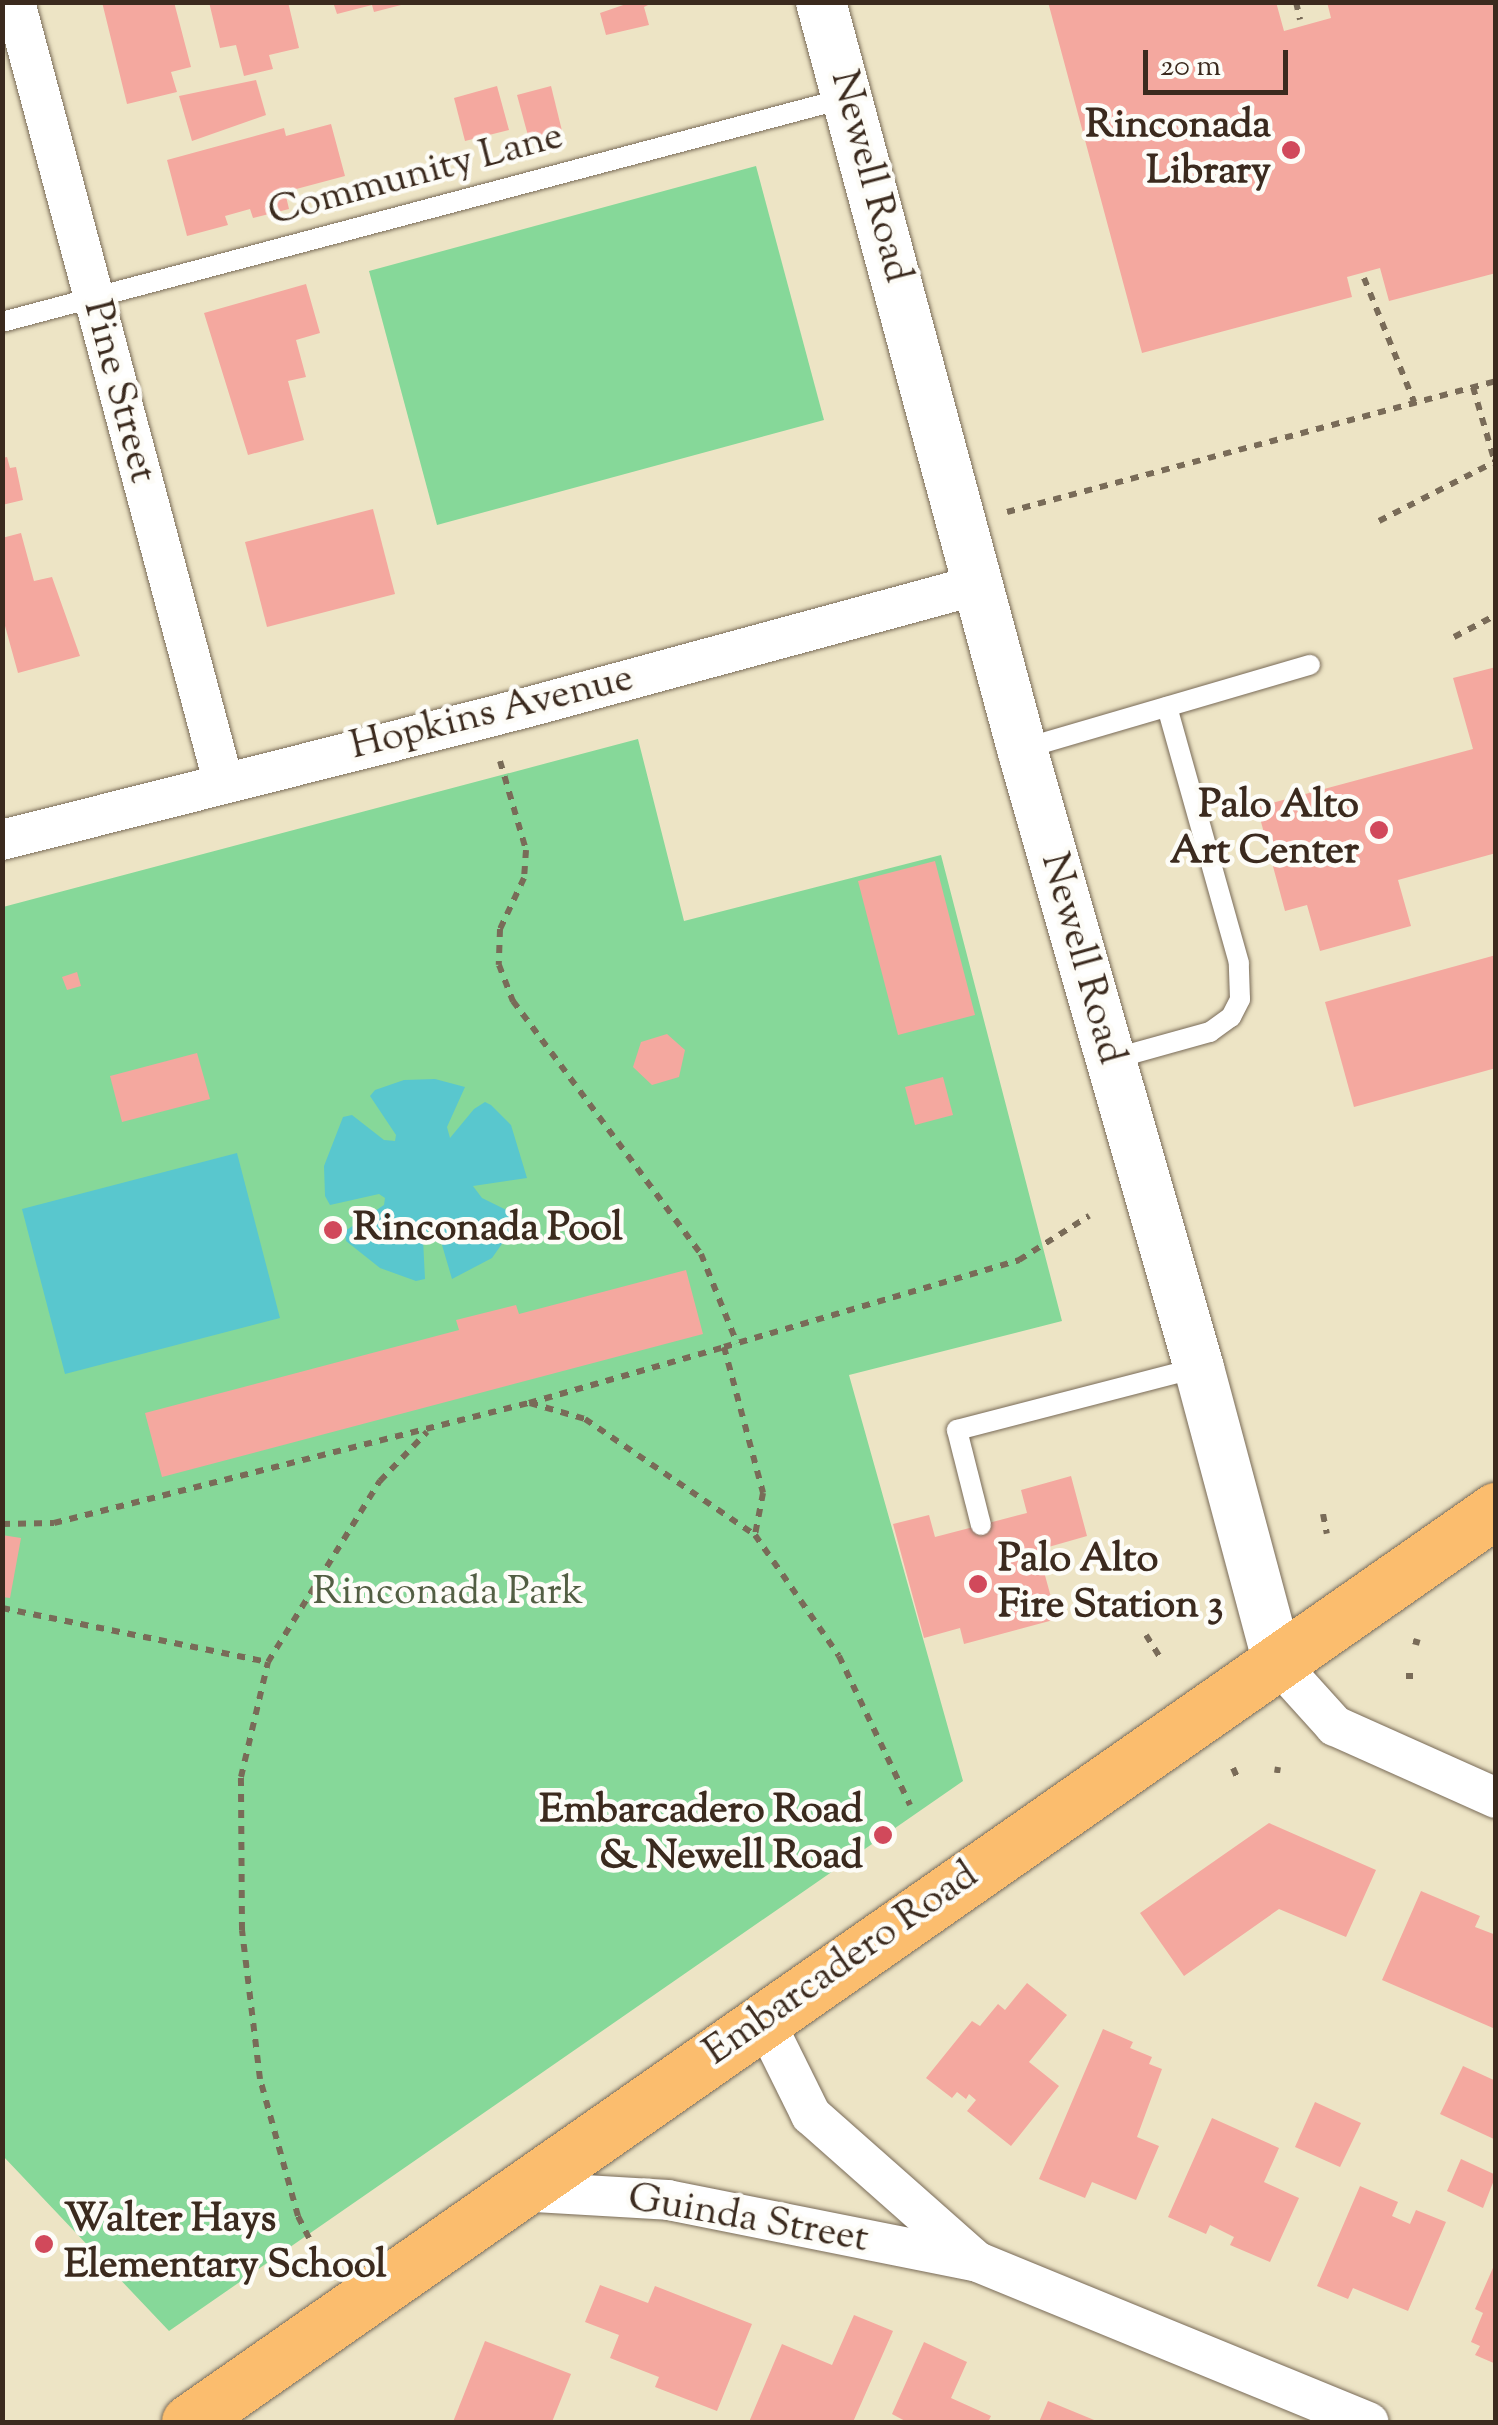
<!DOCTYPE html>
<style>
body{margin:0}
#map{position:relative;width:1498px;height:2425px;overflow:hidden;background:#ede4c5;font-family:"Sorts Mill Goudy",serif}
div>[style]{position:absolute}
[style*='--x']{left:calc(var(--x)*1px);top:calc(var(--y)*1px);width:calc(var(--w)*1px);rotate:calc(var(--a)*1deg)}
.green>*{inset:0;background:#86d899}
.water>*{inset:0;background:#59c7ce}
.building>*{inset:0;background:#f4a89f}
.path>*{height:6px;margin-top:-3px;transform-origin:0;background:repeating-linear-gradient(90deg,#796b58 0 8px,transparent 0 16px)}
.roads{filter:drop-shadow(0 0 2px #796b58) drop-shadow(0 0 2px #796b58)}
.service>*{height:20px;margin:-10px;padding:0 10px;transform-origin:10px;border-radius:10px;background:#fff}
.minor>*{height:40px;margin:-20px;padding:0 20px;transform-origin:20px;border-radius:20px;background:#fff}
.tertiary>*{height:50px;margin:-25px;padding:0 25px;transform-origin:25px;border-radius:25px;background:#fff}
.primary>*{height:55px;margin:-27.5px;padding:0 27.5px;transform-origin:27.5px;border-radius:27.5px;background:#fbbd6e}
.dots>*{width:28px;height:28px;translate:-50% -50%;box-sizing:border-box;border:5px solid #fdfcf7;border-radius:50%}
span{translate:-50% -50%;white-space:nowrap;text-align:center;line-height:1.15;-webkit-text-stroke:9px #fdfcf7;paint-order:stroke}
.poi-label{font-size:40px;color:#3b2a1e;font-weight:700}
.right{translate:-100% -50%;text-align:right}
.left{translate:0 -50%;text-align:left}
.street-label{font-size:40px;color:#3b2a1e}
.park-label{font-size:40px;color:#525e43}
.frame{position:absolute;inset:0;border:5px solid #3b2a1e;pointer-events:none}
.scale{position:absolute;left:1143px;top:50px;width:145px;height:45px;box-sizing:border-box;border:5px solid #3b2a1e;border-top:0;padding-left:12px;font-size:30px;line-height:35px;white-space:nowrap;color:#3b2a1e;-webkit-text-stroke:8px #fdfcf7;paint-order:stroke}
</style>
<div id="map">
<div class="green">
<i style="clip-path:polygon(756px 166px,824px 420px,437px 525px,369px 271px)"></i>
<i style="clip-path:polygon(638px 739px,684px 921px,941px 855px,1062px 1321px,849px 1375px,963px 1781px,169px 2331px,3px 2156px,3px 907px)"></i>
</div>
<div class="water">
<i style="clip-path:polygon(435px 1079px,465px 1087px,447px 1127px,450px 1138px,474px 1109px,485px 1102px,491px 1105px,511px 1125px,527px 1178px,473px 1186px,482px 1198px,521px 1217px,492px 1258px,452px 1279px,437px 1228px,432px 1226px,423px 1239px,425px 1279px,416px 1281px,380px 1268px,346px 1241px,345px 1231px,384px 1205px,385px 1198px,379px 1194px,330px 1205px,325px 1196px,324px 1166px,343px 1117px,352px 1115px,384px 1140px,395px 1141px,396px 1135px,370px 1096px,375px 1090px,404px 1080px)"></i>
<i style="clip-path:polygon(237px 1153px,280px 1318px,65px 1374px,22px 1209px)"></i>
</div>
<div class="building">
<i style="clip-path:polygon(102px 2px,174px 2px,191px 67px,171px 72px,177px 92px,127px 104px)"></i>
<i style="clip-path:polygon(209px 2px,288px 2px,299px 48px,269px 55px,273px 69px,244px 76px,236px 45px,220px 48px)"></i>
<i style="clip-path:polygon(333px 2px,405px 2px,405px 4px,374px 12px,372px 5px,337px 14px)"></i>
<i style="clip-path:polygon(632px 2px,654px 2px,644px 7px,649px 25px,606px 35px,600px 13px)"></i>
<i style="clip-path:polygon(1048px 2px,1276px 2px,1284px 31px,1331px 18px,1327px 2px,1496px 2px,1496px 273px,1389px 301px,1380px 268px,1347px 277px,1352px 297px,1142px 353px)"></i>
<i style="clip-path:polygon(256px 80px,266px 115px,192px 141px,179px 96px)"></i>
<i style="clip-path:polygon(497px 86px,509px 130px,465px 141px,454px 98px)"></i>
<i style="clip-path:polygon(551px 86px,563px 135px,530px 143px,517px 95px)"></i>
<i style="clip-path:polygon(331px 124px,345px 176px,285px 192px,289px 209px,253px 218px,250px 209px,225px 216px,228px 225px,187px 236px,167px 160px,284px 128px,286px 136px)"></i>
<i style="clip-path:polygon(306px 284px,320px 333px,296px 340px,306px 377px,288px 381px,304px 440px,248px 455px,204px 313px)"></i>
<i style="clip-path:polygon(7px 457px,10px 468px,16px 467px,23px 500px,2px 505px,2px 458px)"></i>
<i style="clip-path:polygon(373px 509px,395px 594px,267px 627px,245px 542px)"></i>
<i style="clip-path:polygon(21px 533px,34px 581px,52px 577px,80px 656px,18px 673px,2px 615px,2px 538px)"></i>
<i style="clip-path:polygon(1496px 667px,1496px 853px,1398px 880px,1411px 926px,1320px 951px,1307px 905px,1285px 911px,1257px 807px,1473px 749px,1453px 678px)"></i>
<i style="clip-path:polygon(935px 861px,975px 1015px,898px 1035px,858px 881px)"></i>
<i style="clip-path:polygon(1496px 955px,1496px 1068px,1354px 1107px,1325px 1002px)"></i>
<i style="clip-path:polygon(77px 972px,81px 986px,67px 990px,62px 977px)"></i>
<i style="clip-path:polygon(667px 1034px,685px 1050px,679px 1077px,652px 1085px,633px 1067px,641px 1042px)"></i>
<i style="clip-path:polygon(197px 1053px,210px 1099px,122px 1122px,110px 1076px)"></i>
<i style="clip-path:polygon(943px 1077px,953px 1115px,915px 1125px,905px 1087px)"></i>
<i style="clip-path:polygon(686px 1270px,703px 1334px,162px 1477px,145px 1413px,459px 1330px,456px 1320px,516px 1305px,519px 1314px)"></i>
<i style="clip-path:polygon(1071px 1476px,1087px 1536px,1038px 1550px,1057px 1619px,964px 1644px,960px 1628px,924px 1638px,893px 1524px,929px 1515px,935px 1537px,1027px 1513px,1021px 1490px)"></i>
<i style="clip-path:polygon(2px 1535px,21px 1538px,10px 1598px,2px 1597px)"></i>
<i style="clip-path:polygon(1269px 1823px,1376px 1870px,1346px 1937px,1279px 1909px,1184px 1976px,1140px 1913px)"></i>
<i style="clip-path:polygon(1421px 1891px,1480px 1916px,1475px 1927px,1496px 1935px,1493px 2028px,1382px 1980px)"></i>
<i style="clip-path:polygon(1027px 1983px,1067px 2015px,1029px 2062px,1059px 2086px,1011px 2146px,967px 2111px,976px 2100px,969px 2094px,966px 2099px,957px 2092px,952px 2098px,926px 2078px,972px 2021px,980px 2026px,998px 2004px,1005px 2010px)"></i>
<i style="clip-path:polygon(1103px 2029px,1133px 2042px,1130px 2048px,1152px 2057px,1149px 2064px,1162px 2069px,1137px 2137px,1159px 2146px,1136px 2200px,1092px 2182px,1085px 2198px,1039px 2179px)"></i>
<i style="clip-path:polygon(1463px 2066px,1496px 2081px,1496px 2140px,1440px 2114px)"></i>
<i style="clip-path:polygon(1315px 2102px,1361px 2123px,1340px 2167px,1295px 2147px)"></i>
<i style="clip-path:polygon(1212px 2118px,1279px 2148px,1264px 2182px,1299px 2198px,1270px 2262px,1230px 2245px,1234px 2237px,1210px 2225px,1206px 2234px,1168px 2217px)"></i>
<i style="clip-path:polygon(1461px 2159px,1496px 2175px,1483px 2208px,1447px 2191px)"></i>
<i style="clip-path:polygon(1360px 2186px,1398px 2202px,1392px 2216px,1410px 2224px,1416px 2210px,1446px 2222px,1408px 2311px,1353px 2288px,1348px 2299px,1317px 2286px)"></i>
<i style="clip-path:polygon(1496px 2261px,1496px 2364px,1475px 2355px,1480px 2346px,1471px 2342px,1483px 2313px,1475px 2309px)"></i>
<i style="clip-path:polygon(600px 2285px,648px 2303px,655px 2286px,752px 2324px,717px 2411px,655px 2387px,659px 2377px,610px 2358px,619px 2335px,585px 2322px)"></i>
<i style="clip-path:polygon(854px 2315px,893px 2331px,853px 2422px,749px 2422px,782px 2344px,832px 2365px)"></i>
<i style="clip-path:polygon(485px 2341px,571px 2374px,552px 2422px,453px 2422px)"></i>
<i style="clip-path:polygon(924px 2342px,967px 2362px,951px 2398px,991px 2416px,988px 2422px,907px 2422px,892px 2414px)"></i>
<i style="clip-path:polygon(1048px 2401px,1099px 2422px,1039px 2422px)"></i>
</div>
<div class="path">
<i style="--x:1296;--y:2;--w:18;--a:77"></i>
<i style="--x:1364;--y:278;--w:134;--a:68"></i>
<i style="--x:1473;--y:387;--w:82;--a:73.8"></i>
<i style="--x:1007;--y:512;--w:506;--a:-15"></i>
<i style="--x:1379;--y:521;--w:131;--a:-27.1"></i>
<i style="--x:1454;--y:637;--w:47;--a:-27.6"></i>
<i style="--x:500;--y:761;--w:93;--a:73.7"></i>
<i style="--x:526;--y:850;--w:28;--a:94"></i>
<i style="--x:524;--y:878;--w:56;--a:115.2"></i>
<i style="--x:500;--y:929;--w:36;--a:92"></i>
<i style="--x:499;--y:965;--w:39;--a:69"></i>
<i style="--x:513;--y:1001;--w:315;--a:53.4"></i>
<i style="--x:701;--y:1254;--w:96;--a:68"></i>
<i style="--x:724;--y:1347;--w:308;--a:-16.4"></i>
<i style="--x:1019;--y:1260;--w:83;--a:-32.2"></i>
<i style="--x:530;--y:1403;--w:57;--a:16.2"></i>
<i style="--x:585;--y:1419;--w:206;--a:34.3"></i>
<i style="--x:1323;--y:1514;--w:20;--a:79"></i>
<i style="--x:2;--y:1524;--w:52;--a:-1.1"></i>
<i style="--x:54;--y:1523;--w:490;--a:-14.2"></i>
<i style="--x:529;--y:1403;--w:203;--a:-16"></i>
<i style="--x:724;--y:1347;--w:151;--a:75"></i>
<i style="--x:763;--y:1493;--w:43;--a:100.8"></i>
<i style="--x:755;--y:1535;--w:147;--a:55.2"></i>
<i style="--x:839;--y:1656;--w:165;--a:64.5"></i>
<i style="--x:1187;--y:1600;--w:5;--a:11"></i>
<i style="--x:2;--y:1608;--w:271;--a:11.5"></i>
<i style="--x:1146;--y:1635;--w:25;--a:58"></i>
<i style="--x:1413;--y:1641;--w:7;--a:16"></i>
<i style="--x:1406;--y:1676;--w:7;--a:0"></i>
<i style="--x:1233;--y:1768;--w:10;--a:66"></i>
<i style="--x:1277;--y:1773;--w:6;--a:-81"></i>
<i style="--x:309;--y:2238;--w:25;--a:-117"></i>
<i style="--x:298;--y:2216;--w:142;--a:-105.5"></i>
<i style="--x:260;--y:2079;--w:150;--a:-96.9"></i>
<i style="--x:242;--y:1930;--w:153;--a:-90.4"></i>
<i style="--x:241;--y:1777;--w:118;--a:-76.8"></i>
<i style="--x:268;--y:1662;--w:213;--a:-58.3"></i>
<i style="--x:380;--y:1481;--w:68;--a:-46.2"></i>
</div>
<div class="roads">
<div class="service">
<i style="--x:2;--y:322;--w:873;--a:-14.86"></i>
<i style="--x:1022;--y:749;--w:300;--a:-16.3"></i>
<i style="--x:1109;--y:1060;--w:105;--a:-15.5"></i>
<i style="--x:1210;--y:1032;--w:26;--a:-36"></i>
<i style="--x:1231;--y:1017;--w:20;--a:-63"></i>
<i style="--x:1240;--y:999;--w:36;--a:-92"></i>
<i style="--x:1239;--y:963;--w:266;--a:-105.7"></i>
<i style="--x:981;--y:1525;--w:98;--a:-104.2"></i>
<i style="--x:957;--y:1430;--w:248;--a:-14.5"></i>
</div>
<div class="minor">
<i style="--x:15;--y:2;--w:806;--a:75.05"></i>
<i style="--x:2;--y:840;--w:535;--a:-14.17"></i>
<i style="--x:521;--y:709;--w:477;--a:-15.2"></i>
<i style="--x:1278;--y:1663;--w:85;--a:47.9"></i>
<i style="--x:1335;--y:1726;--w:176;--a:24.1"></i>
<i style="--x:764;--y:2020;--w:106;--a:63.7"></i>
<i style="--x:811;--y:2115;--w:217;--a:41.5"></i>
<i style="--x:518;--y:2191;--w:150;--a:3.4"></i>
<i style="--x:668;--y:2200;--w:316;--a:11.3"></i>
<i style="--x:978;--y:2262;--w:422;--a:22.3"></i>
</div>
<div class="tertiary">
<i style="--x:821;--y:2;--w:774;--a:74.94"></i>
<i style="--x:1022;--y:749;--w:644;--a:74.04"></i>
<i style="--x:1199;--y:1368;--w:305;--a:75"></i>
</div>
<div class="primary">
<i style="--x:189;--y:2422;--w:1594;--a:-34.91"></i>
</div>
</div>
<div class="dots">
<i style="left:1291px;top:150px;background:#d1495b"></i>
<i style="left:1379px;top:830px;background:#d1495b"></i>
<i style="left:333px;top:1230px;background:#d1495b"></i>
<i style="left:978px;top:1584px;background:#d1495b"></i>
<i style="left:883px;top:1835px;background:#d1495b"></i>
<i style="left:44px;top:2244px;background:#d1495b"></i>
</div>
<div class="poi-label">
<span class="right" style="left:1271px;top:150px">Rinconada<br>Library</span>
<span class="right" style="left:1359px;top:830px">Palo Alto<br>Art Center</span>
<span class="left" style="left:353px;top:1230px">Rinconada Pool</span>
<span class="left" style="left:998px;top:1584px">Palo Alto<br>Fire Station 3</span>
<span class="right" style="left:863px;top:1835px">Embarcadero Road<br>&amp; Newell Road</span>
<span class="left" style="left:64px;top:2244px">Walter Hays<br>Elementary School</span>
</div>
<div class="street-label">
<span style="left:416px;top:176px;rotate:-15deg">Community Lane</span>
<span style="left:869px;top:177px;rotate:75deg">Newell Road</span>
<span style="left:118px;top:392px;rotate:75deg">Pine Street</span>
<span style="left:492px;top:714px;rotate:-14deg">Hopkins Avenue</span>
<span style="left:1081px;top:959px;rotate:74deg">Newell Road</span>
<span style="left:842px;top:1965px;rotate:-35deg">Embarcadero Road</span>
<span style="left:748px;top:2220px;rotate:10deg">Guinda Street</span>
</div>
<div class="park-label">
<span style="left:448px;top:1594px">Rinconada Park</span>
</div>
<div class="frame"></div>
<div class="scale">20 m</div>
</div>
